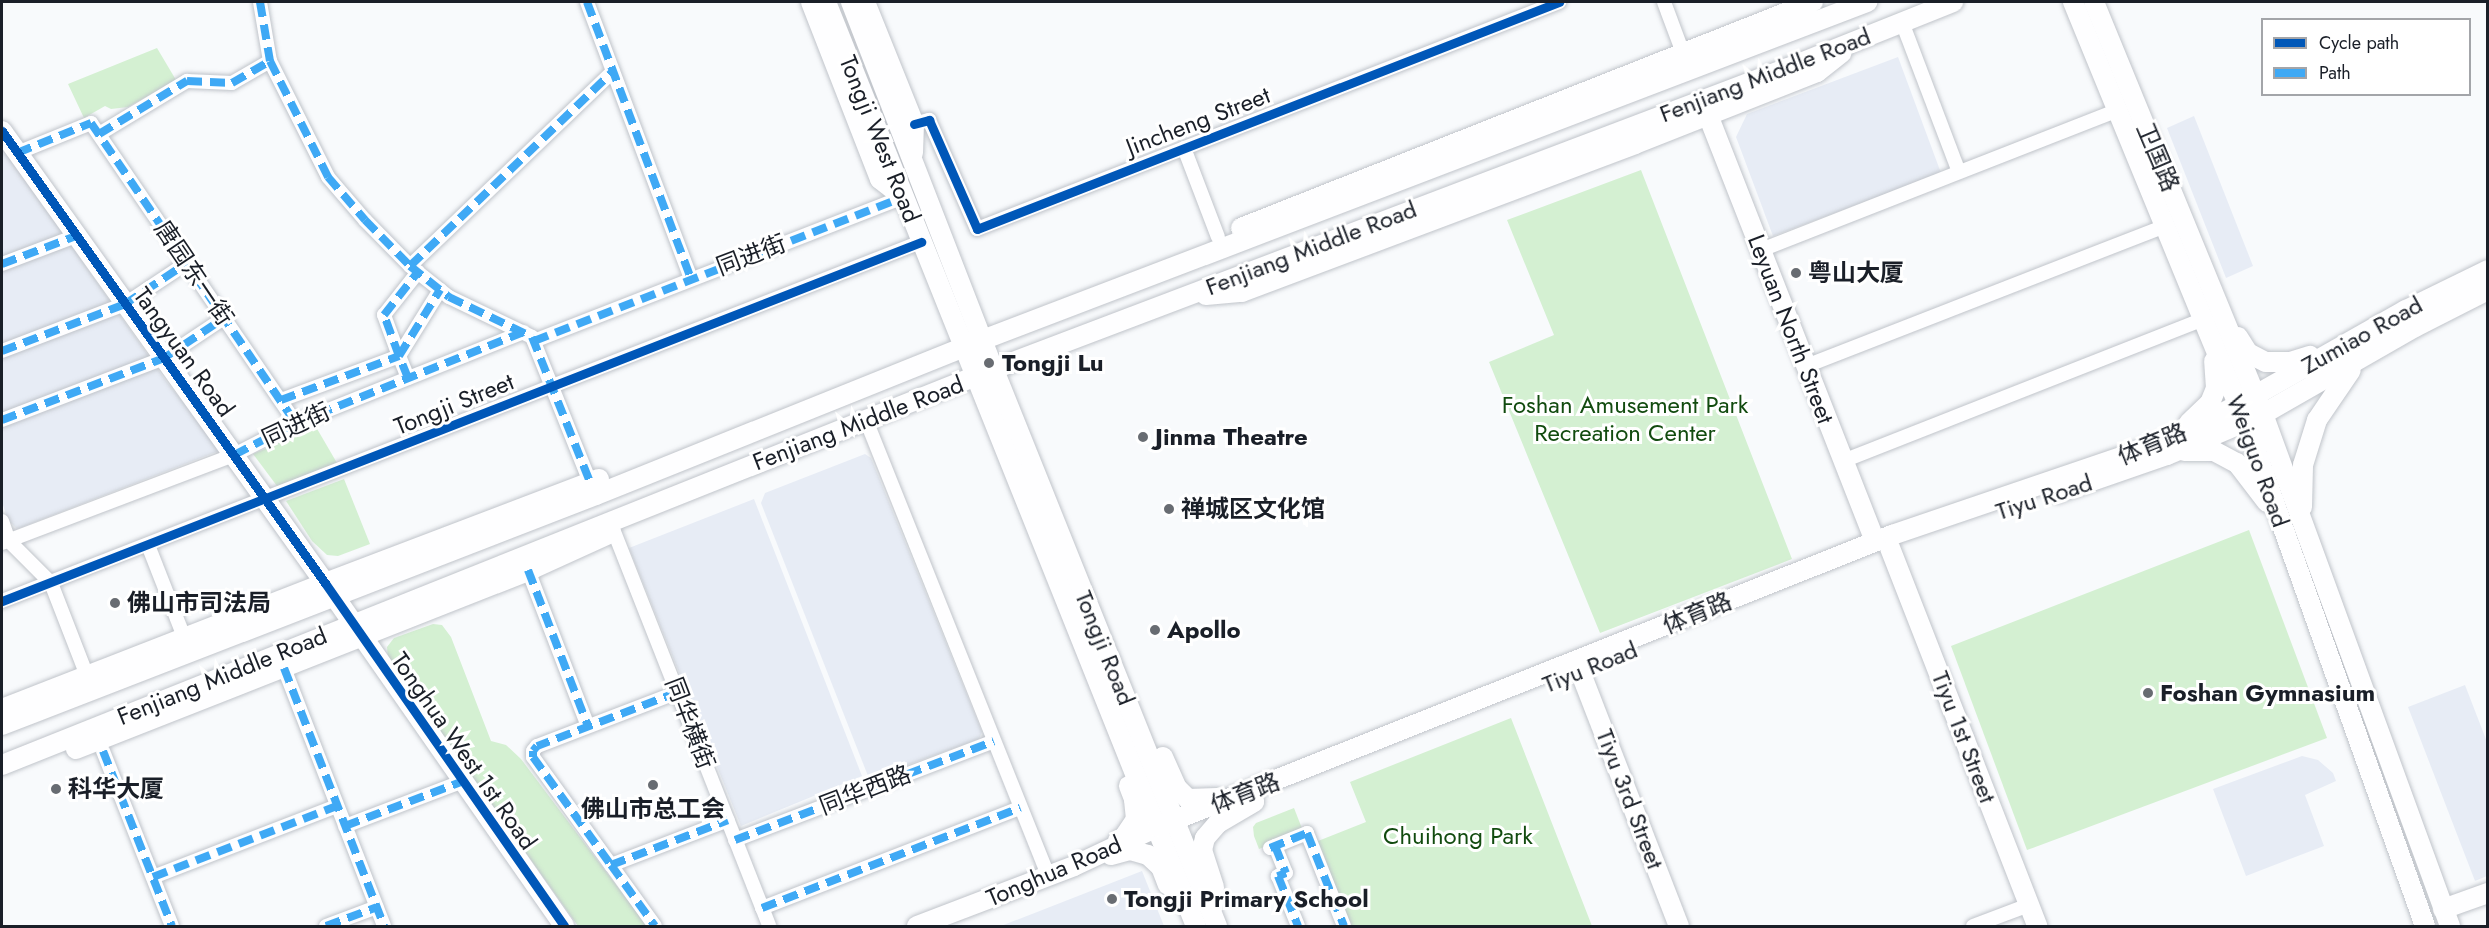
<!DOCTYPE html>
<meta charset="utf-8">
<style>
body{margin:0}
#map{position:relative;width:2489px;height:928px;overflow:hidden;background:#f8fafc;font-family:Jost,"Noto Sans SC",sans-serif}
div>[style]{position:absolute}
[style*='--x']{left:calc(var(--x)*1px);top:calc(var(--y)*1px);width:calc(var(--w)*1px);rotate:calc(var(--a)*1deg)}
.built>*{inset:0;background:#e7ecf5}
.green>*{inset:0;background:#d4f0d2}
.roads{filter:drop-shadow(0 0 2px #c0c4ca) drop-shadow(0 0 2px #c0c4ca)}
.street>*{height:14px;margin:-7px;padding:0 7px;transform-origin:7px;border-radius:7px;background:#fefeff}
.secondary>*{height:20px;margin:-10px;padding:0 10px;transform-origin:10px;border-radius:10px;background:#fefeff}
.quiet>*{height:8px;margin-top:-4px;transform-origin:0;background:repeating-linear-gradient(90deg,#3fa9f5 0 15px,transparent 0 23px)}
.cycleway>*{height:9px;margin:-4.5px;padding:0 4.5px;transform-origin:4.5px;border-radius:4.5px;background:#0057b8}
.dots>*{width:16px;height:16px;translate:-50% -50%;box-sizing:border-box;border:3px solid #fff;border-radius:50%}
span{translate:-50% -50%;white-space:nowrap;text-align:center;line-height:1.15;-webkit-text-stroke:6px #fff;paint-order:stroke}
.street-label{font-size:24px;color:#1a1f28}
.poi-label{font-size:24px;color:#1a1f28;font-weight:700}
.left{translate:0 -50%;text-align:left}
.park-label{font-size:24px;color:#124b0f}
.frame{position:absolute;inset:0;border:3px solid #1a1f28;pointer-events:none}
.legend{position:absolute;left:2261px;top:18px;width:210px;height:78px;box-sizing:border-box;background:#fff;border:2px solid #a3a5a9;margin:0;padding:8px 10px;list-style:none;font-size:18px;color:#1a1f28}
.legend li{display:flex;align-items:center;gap:12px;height:30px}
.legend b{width:30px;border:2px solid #a3a5a9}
</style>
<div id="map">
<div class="built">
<i style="clip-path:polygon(1898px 57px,1941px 173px,1773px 236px,1736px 137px,1747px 114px)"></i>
<i style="clip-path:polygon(2194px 116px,2253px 266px,2226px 278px,2167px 128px)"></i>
<i style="clip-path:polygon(2px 147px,166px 381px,221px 450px,17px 529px,8px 520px,2px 502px)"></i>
<i style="clip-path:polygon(865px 454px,871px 458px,982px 732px,979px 739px,877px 776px,868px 776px,761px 503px,765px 493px)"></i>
<i style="clip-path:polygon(754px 499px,862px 776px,741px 826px,629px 548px)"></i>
<i style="clip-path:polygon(2465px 685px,2487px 742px,2487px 876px,2475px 881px,2408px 707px)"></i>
<i style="clip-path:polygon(2302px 756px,2318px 760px,2333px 773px,2336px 781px,2305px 795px,2324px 846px,2246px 876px,2213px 789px)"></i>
<i style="clip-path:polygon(1142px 871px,1164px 926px,1001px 926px)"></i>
</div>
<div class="green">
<i style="clip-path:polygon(157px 48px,176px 80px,128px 107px,111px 109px,105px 106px,84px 118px,68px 84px)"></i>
<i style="clip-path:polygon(1641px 170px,1792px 559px,1600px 633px,1489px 362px,1554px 335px,1507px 220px)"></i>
<i style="clip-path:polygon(316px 427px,337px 463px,277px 486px,253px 454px)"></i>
<i style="clip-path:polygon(344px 479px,370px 544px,338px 556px,327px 555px,312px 541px,286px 501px)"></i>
<i style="clip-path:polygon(2249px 530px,2327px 738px,2027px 850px,1951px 646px)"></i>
<i style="clip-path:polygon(433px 624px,442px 625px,451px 637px,491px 741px,506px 745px,521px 759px,647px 926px,578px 926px,388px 659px,387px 647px,394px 638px)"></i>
<i style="clip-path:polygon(1511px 718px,1592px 926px,1351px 926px,1318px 841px,1366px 822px,1350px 782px)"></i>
<i style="clip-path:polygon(1294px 808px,1303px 831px,1259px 849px,1254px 836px,1253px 827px,1256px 823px)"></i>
</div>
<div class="roads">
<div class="street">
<i style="--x:260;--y:2;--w:60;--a:80.4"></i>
<i style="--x:270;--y:61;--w:130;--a:63.4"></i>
<i style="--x:328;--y:177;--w:57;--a:49.3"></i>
<i style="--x:365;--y:220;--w:64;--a:45.6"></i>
<i style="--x:410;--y:266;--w:50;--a:38.5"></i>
<i style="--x:449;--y:297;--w:92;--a:25.7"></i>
<i style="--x:532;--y:337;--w:156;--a:68.2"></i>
<i style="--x:587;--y:2;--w:295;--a:69.4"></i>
<i style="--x:1664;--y:2;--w:54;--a:69.6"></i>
<i style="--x:1902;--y:22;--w:160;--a:69.2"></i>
<i style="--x:914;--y:124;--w:16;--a:-15"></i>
<i style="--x:929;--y:120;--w:119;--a:66.2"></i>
<i style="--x:977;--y:229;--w:625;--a:-21.31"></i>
<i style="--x:99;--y:134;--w:103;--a:-31.1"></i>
<i style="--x:187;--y:81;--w:45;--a:2.5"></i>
<i style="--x:232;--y:83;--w:44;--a:-30.1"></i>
<i style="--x:1184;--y:148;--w:95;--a:69.1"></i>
<i style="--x:17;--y:153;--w:80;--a:-22.1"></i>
<i style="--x:91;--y:123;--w:363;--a:55.7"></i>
<i style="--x:1761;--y:250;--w:383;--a:-21.4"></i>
<i style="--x:2;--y:264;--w:79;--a:-20.7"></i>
<i style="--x:410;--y:266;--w:281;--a:-43.8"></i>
<i style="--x:534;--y:341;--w:396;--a:-21.3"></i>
<i style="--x:2;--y:351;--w:132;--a:-20.9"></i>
<i style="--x:125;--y:304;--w:74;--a:-33.5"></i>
<i style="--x:1806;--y:366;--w:385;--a:-21.3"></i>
<i style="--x:408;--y:378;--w:24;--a:-112"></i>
<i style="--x:399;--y:356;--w:78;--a:-58.2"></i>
<i style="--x:281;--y:400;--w:126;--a:-20.4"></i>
<i style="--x:399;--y:356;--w:44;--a:-110.1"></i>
<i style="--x:384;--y:315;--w:55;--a:-51.7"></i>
<i style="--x:2;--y:420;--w:173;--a:-20.9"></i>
<i style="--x:164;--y:358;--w:72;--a:-33.7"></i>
<i style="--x:866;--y:420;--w:491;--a:68.2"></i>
<i style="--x:1843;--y:461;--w:387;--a:-21.5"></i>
<i style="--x:2;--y:521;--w:21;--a:71"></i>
<i style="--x:9;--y:541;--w:59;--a:45"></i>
<i style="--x:51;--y:583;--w:100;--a:68.8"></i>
<i style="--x:611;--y:524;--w:432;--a:68.5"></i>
<i style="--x:2;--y:543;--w:248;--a:-20.8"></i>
<i style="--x:234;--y:455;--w:70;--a:-27.3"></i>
<i style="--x:296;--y:423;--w:245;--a:-21.8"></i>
<i style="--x:148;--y:545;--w:99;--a:68.6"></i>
<i style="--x:528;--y:570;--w:167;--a:69"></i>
<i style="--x:2;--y:601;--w:987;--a:-21.34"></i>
<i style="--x:284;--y:668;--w:277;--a:68.8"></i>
<i style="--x:678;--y:692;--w:151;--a:159"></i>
<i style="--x:537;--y:746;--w:6;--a:129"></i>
<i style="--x:533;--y:751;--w:6;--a:90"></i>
<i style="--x:533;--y:757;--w:133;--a:54.2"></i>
<i style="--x:611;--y:865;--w:125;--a:-21"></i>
<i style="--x:103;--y:751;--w:188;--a:68.5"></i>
<i style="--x:345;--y:826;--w:124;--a:-20.8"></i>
<i style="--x:735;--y:840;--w:277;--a:-20.9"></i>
<i style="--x:1275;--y:846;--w:29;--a:68"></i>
<i style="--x:1286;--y:873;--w:9;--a:159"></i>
<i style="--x:1278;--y:876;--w:54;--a:68.2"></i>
<i style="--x:1270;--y:848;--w:40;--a:-22"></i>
<i style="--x:1307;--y:833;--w:100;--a:68.3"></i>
<i style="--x:611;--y:865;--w:75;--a:54.2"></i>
<i style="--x:153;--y:877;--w:197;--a:-21.1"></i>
<i style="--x:762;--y:908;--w:277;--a:-21.2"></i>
<i style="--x:326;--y:926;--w:54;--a:-20.4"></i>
<i style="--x:1973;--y:926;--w:60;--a:-20.6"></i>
</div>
<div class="secondary">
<i style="--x:811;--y:2;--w:190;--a:68.7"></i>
<i style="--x:880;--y:179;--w:29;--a:38"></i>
<i style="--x:826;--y:2;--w:995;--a:68.18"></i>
<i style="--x:851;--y:2;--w:395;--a:68.8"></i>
<i style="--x:994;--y:370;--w:599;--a:68.15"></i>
<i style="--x:865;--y:2;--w:131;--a:68.1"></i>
<i style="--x:914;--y:124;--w:29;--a:92"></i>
<i style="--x:2073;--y:2;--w:453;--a:67.7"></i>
<i style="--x:2245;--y:421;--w:536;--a:70.38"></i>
<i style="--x:2094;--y:2;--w:445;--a:67.7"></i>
<i style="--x:2263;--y:414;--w:545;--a:69.94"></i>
<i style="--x:1708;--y:115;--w:458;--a:68.6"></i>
<i style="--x:2;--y:131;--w:556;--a:54.45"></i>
<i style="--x:325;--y:583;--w:418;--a:55.1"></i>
<i style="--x:1241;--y:228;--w:615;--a:-21.56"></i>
<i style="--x:1206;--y:295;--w:36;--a:-5"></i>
<i style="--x:1242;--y:292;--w:420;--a:-20.6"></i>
<i style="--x:1635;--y:144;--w:196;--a:-21.6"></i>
<i style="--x:1817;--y:72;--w:31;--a:-38"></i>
<i style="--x:2238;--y:337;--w:19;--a:58"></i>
<i style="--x:2248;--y:353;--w:20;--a:27"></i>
<i style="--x:2266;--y:362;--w:24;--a:0"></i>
<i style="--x:2290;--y:362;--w:21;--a:-17"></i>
<i style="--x:2189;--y:423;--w:29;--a:-44"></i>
<i style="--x:2210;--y:403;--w:16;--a:-68"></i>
<i style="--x:2216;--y:388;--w:27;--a:-94"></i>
<i style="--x:2184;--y:451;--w:30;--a:0"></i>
<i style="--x:2214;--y:451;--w:26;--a:28"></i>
<i style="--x:2237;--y:463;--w:49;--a:52.4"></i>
<i style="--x:2057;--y:493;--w:116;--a:-19.1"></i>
<i style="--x:2167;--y:455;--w:104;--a:-23.1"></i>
<i style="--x:2263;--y:414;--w:175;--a:-29.8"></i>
<i style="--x:2415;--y:327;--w:82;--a:-26.9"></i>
<i style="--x:2302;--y:507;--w:42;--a:-88.6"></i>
<i style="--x:2303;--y:465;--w:47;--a:-72.7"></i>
<i style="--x:2317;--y:420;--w:60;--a:-55.8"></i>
<i style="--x:1890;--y:548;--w:406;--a:68.7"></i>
<i style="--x:1580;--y:671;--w:274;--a:68.8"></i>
<i style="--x:2;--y:709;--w:347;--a:-21.3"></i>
<i style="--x:325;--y:583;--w:293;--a:-20.8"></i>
<i style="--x:2;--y:725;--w:637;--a:-21.17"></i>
<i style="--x:596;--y:495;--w:397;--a:-21.9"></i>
<i style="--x:964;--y:347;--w:967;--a:-20.91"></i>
<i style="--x:76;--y:749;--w:490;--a:-21.5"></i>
<i style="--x:532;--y:569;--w:87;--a:-24.5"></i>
<i style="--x:1163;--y:757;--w:34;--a:66"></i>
<i style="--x:1177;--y:788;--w:16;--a:45"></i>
<i style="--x:1188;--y:799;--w:29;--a:-2"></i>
<i style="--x:2;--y:765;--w:1049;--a:-21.77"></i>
<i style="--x:976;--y:376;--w:868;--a:-20.77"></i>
<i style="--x:1788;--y:68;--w:178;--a:-21.8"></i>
<i style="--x:1118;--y:841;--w:7;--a:-34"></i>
<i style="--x:1124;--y:837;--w:22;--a:-56"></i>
<i style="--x:1136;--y:819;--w:20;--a:-96"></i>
<i style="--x:1134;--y:799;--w:14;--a:-111"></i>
<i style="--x:1111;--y:855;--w:20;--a:-15"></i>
<i style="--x:1130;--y:850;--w:19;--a:16"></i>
<i style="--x:1148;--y:855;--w:18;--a:43"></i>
<i style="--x:1161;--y:867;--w:19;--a:69"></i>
<i style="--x:1214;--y:887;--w:39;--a:-108"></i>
<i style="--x:1202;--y:850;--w:12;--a:-76"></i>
<i style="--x:1205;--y:838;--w:20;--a:-49"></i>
<i style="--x:1218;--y:823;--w:42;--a:-30.3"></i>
<i style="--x:2443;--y:909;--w:48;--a:-19.6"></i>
<i style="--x:917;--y:926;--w:168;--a:-20.9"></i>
<i style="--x:1074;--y:866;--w:92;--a:-25.2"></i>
<i style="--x:1157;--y:827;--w:791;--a:-21.67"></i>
<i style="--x:1892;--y:535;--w:288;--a:-18.8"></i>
<i style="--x:2165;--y:442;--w:82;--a:-26.9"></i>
<i style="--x:2238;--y:405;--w:193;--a:-29.5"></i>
<i style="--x:2406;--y:310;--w:91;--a:-26"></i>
</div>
</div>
<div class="quiet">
<i style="--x:260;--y:2;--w:60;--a:80.4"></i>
<i style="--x:270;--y:61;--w:130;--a:63.4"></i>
<i style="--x:328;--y:177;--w:57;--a:49.3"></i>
<i style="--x:365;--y:220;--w:64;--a:45.6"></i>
<i style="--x:410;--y:266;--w:50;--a:38.5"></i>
<i style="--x:449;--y:297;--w:92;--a:25.7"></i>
<i style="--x:532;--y:337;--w:156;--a:68.2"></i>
<i style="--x:587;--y:2;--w:295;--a:69.4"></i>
<i style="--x:99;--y:134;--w:103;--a:-31.1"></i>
<i style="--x:187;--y:81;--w:45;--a:2.5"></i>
<i style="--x:232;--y:83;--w:44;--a:-30.1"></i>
<i style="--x:17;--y:153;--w:80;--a:-22.1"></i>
<i style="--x:91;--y:123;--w:363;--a:55.7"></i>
<i style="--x:2;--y:264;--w:79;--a:-20.7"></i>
<i style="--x:410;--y:266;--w:281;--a:-43.8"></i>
<i style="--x:534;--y:341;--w:396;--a:-21.3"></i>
<i style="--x:2;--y:351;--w:132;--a:-20.9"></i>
<i style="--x:125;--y:304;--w:74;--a:-33.5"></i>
<i style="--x:408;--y:378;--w:24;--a:-112"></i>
<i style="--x:399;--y:356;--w:78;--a:-58.2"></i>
<i style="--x:281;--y:400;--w:126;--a:-20.4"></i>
<i style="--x:399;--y:356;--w:44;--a:-110.1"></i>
<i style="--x:384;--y:315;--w:55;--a:-51.7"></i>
<i style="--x:2;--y:420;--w:173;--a:-20.9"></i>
<i style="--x:164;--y:358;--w:72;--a:-33.7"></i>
<i style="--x:234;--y:455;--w:70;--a:-27.3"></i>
<i style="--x:296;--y:423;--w:245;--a:-21.8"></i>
<i style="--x:528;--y:570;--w:167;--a:69"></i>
<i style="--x:284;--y:668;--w:277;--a:68.8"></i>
<i style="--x:678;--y:692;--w:151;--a:159"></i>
<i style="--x:537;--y:746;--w:6;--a:129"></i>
<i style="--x:533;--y:751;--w:6;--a:90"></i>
<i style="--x:533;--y:757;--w:133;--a:54.2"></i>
<i style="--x:611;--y:865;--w:125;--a:-21"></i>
<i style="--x:103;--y:751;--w:188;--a:68.5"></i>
<i style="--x:345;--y:826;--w:124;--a:-20.8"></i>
<i style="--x:735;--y:840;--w:277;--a:-20.9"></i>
<i style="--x:1275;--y:846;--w:29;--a:68"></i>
<i style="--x:1286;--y:873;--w:9;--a:159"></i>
<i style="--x:1278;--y:876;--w:54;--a:68.2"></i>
<i style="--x:1270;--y:848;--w:40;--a:-22"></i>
<i style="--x:1307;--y:833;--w:100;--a:68.3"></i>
<i style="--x:611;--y:865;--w:75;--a:54.2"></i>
<i style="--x:153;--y:877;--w:197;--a:-21.1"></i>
<i style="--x:762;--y:908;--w:277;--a:-21.2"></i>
<i style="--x:326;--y:926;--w:54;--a:-20.4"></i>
</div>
<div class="cycleway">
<i style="--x:914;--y:124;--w:16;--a:-15"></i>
<i style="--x:929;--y:120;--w:119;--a:66.2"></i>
<i style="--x:977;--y:229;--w:625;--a:-21.31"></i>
<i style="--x:2;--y:131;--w:556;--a:54.45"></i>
<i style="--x:325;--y:583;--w:418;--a:55.1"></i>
<i style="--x:2;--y:601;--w:987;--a:-21.34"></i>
</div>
<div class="dots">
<i style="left:1796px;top:273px;background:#686c72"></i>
<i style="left:989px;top:363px;background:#686c72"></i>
<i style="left:1143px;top:437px;background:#686c72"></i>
<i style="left:1169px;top:509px;background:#686c72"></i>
<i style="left:115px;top:603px;background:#686c72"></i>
<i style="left:1155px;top:630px;background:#686c72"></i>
<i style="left:2148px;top:693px;background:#686c72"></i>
<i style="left:653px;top:785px;background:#686c72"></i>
<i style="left:56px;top:789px;background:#686c72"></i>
<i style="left:1112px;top:899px;background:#686c72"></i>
</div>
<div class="street-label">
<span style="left:1765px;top:75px;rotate:-21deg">Fenjiang Middle Road</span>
<span style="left:1198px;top:121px;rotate:-21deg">Jincheng Street</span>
<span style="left:880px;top:139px;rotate:68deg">Tongji West Road</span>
<span style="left:2158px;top:157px;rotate:67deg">卫国路</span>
<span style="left:1311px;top:248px;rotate:-21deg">Fenjiang Middle Road</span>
<span style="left:751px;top:255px;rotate:-21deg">同进街</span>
<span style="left:194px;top:273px;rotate:56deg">唐园东一街</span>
<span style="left:1791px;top:329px;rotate:69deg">Leyuan North Street</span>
<span style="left:2362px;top:335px;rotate:-29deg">Zumiao Road</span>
<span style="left:184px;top:352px;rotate:54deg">Tangyuan Road</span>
<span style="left:454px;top:404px;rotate:-22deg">Tongji Street</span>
<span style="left:858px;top:423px;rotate:-21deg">Fenjiang Middle Road</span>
<span style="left:296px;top:425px;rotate:-25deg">同进街</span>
<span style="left:2152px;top:444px;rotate:-22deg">体育路</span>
<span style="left:2258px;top:461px;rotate:70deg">Weiguo Road</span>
<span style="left:2044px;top:497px;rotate:-18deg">Tiyu Road</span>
<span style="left:1697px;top:613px;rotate:-22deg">体育路</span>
<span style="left:1105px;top:648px;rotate:68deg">Tongji Road</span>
<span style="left:1590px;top:667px;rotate:-22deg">Tiyu Road</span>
<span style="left:222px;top:676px;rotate:-22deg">Fenjiang Middle Road</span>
<span style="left:690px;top:723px;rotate:69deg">同华横街</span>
<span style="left:1964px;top:737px;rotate:69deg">Tiyu 1st Street</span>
<span style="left:464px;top:751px;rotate:55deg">Tonghua West 1st Road</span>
<span style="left:865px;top:790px;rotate:-21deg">同华西路</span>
<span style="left:1245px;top:793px;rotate:-21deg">体育路</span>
<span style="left:1630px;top:799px;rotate:69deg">Tiyu 3rd Street</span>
<span style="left:1054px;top:871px;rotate:-23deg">Tonghua Road</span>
</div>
<div class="poi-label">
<span class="left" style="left:1808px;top:273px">粤山大厦</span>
<span class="left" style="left:1002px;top:363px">Tongji Lu</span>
<span class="left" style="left:1155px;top:437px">Jinma Theatre</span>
<span class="left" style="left:1181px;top:509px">禅城区文化馆</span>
<span class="left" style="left:127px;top:603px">佛山市司法局</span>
<span class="left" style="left:1167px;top:630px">Apollo</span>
<span class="left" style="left:2160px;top:693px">Foshan Gymnasium</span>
<span class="left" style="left:68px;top:789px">科华大厦</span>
<span style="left:653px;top:809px">佛山市总工会</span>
<span class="left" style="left:1124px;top:899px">Tongji Primary School</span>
</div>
<div class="park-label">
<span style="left:1625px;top:419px">Foshan Amusement Park<br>Recreation Center</span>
<span style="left:1458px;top:836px">Chuihong Park</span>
</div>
<div class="frame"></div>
<ul class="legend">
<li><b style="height:8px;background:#0057b8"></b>Cycle path</li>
<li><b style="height:8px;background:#3fa9f5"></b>Path</li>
</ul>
</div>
